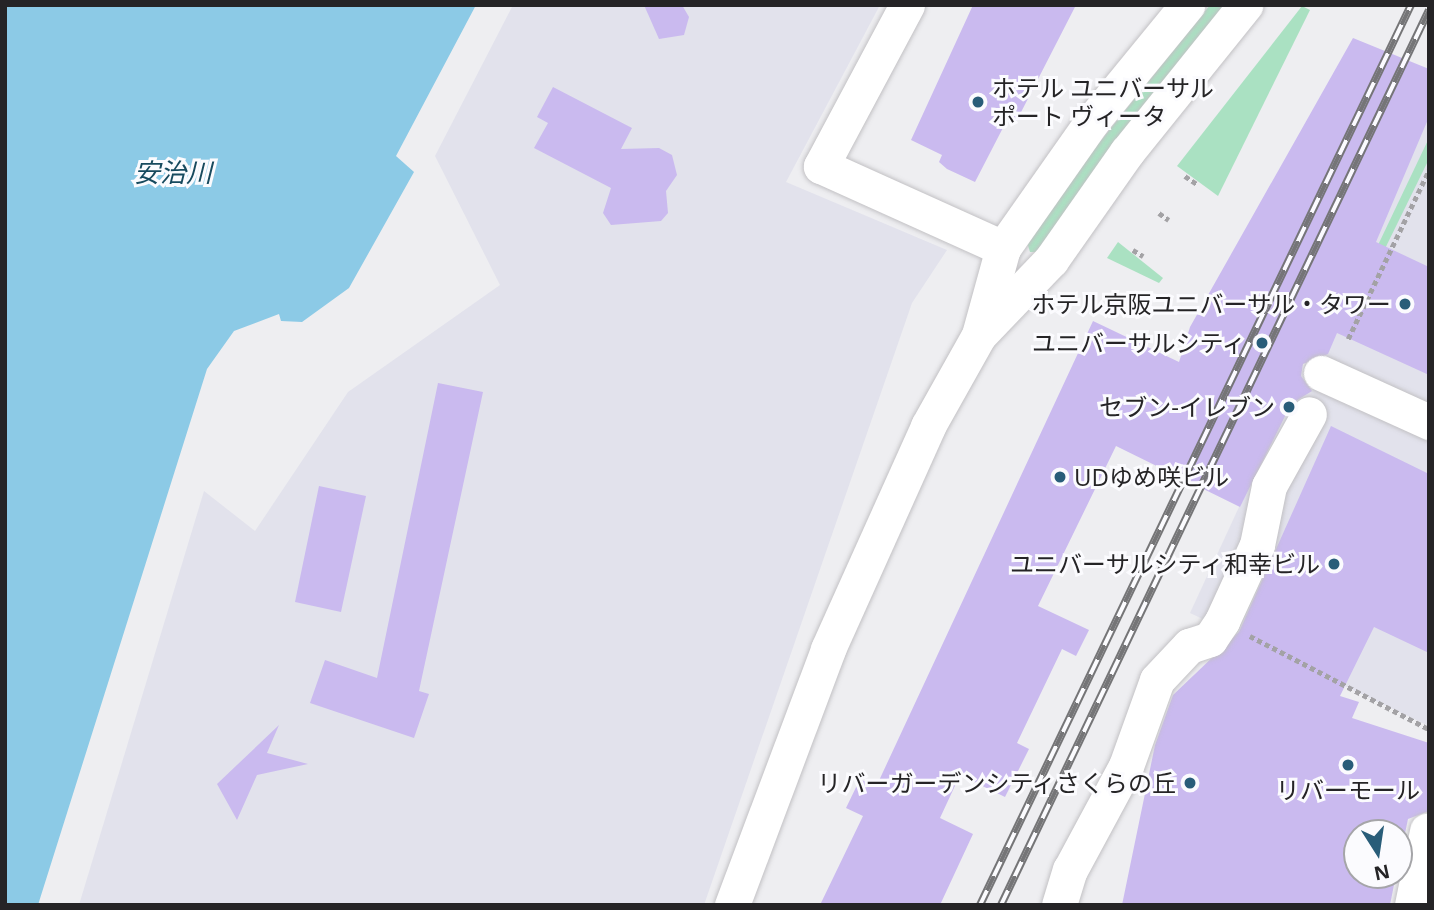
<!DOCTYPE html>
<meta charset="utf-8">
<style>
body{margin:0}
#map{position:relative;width:1434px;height:910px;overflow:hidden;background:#eeeef1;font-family:"Open Sans","Noto Sans JP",sans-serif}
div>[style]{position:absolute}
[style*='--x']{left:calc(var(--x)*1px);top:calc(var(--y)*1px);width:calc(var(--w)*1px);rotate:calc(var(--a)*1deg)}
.built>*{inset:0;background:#e2e2ec}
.green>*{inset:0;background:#aae1c2}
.water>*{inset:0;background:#8ccae6}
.building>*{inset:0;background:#cabaef}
.path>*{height:4.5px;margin-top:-2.25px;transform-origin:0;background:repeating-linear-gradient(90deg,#a3a2a5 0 5px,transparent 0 8.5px)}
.roads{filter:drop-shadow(0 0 2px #c2c1c4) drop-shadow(0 0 2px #c2c1c4)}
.minor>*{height:35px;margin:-17.5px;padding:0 17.5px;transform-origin:17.5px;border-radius:17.5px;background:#fff}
.rail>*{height:8px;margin-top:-4px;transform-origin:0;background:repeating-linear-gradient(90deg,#fbfbfe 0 16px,#757577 0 32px);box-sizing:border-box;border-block:2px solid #757577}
.dots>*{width:19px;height:19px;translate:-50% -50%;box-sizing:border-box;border:4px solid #fbfbfe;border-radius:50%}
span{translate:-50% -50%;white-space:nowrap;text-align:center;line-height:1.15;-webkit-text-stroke:6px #fbfbfe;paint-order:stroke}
.poi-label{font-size:24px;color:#252426}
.left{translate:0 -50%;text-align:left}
.right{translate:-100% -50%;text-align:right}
.water-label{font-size:26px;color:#174a5e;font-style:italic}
.frame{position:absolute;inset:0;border:7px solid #252426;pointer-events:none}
.north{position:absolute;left:1343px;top:819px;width:70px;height:70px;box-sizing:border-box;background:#fbfbfe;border:2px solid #a5a5a8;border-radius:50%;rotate:168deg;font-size:19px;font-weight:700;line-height:28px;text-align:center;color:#252426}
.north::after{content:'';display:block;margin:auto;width:24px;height:32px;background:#295d79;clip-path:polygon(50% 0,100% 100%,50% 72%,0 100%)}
</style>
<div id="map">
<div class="built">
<i style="clip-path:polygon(513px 5px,880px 5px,786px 182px,947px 250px,912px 303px,704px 905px,79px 905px,204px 491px,255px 531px,348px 392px,500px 285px,435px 156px)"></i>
<i style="clip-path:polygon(1429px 96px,1429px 726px,1190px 613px)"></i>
</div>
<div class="green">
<i style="clip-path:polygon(1210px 5px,1227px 5px,1037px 252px,1030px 252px,1027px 242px,1095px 148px)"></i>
<i style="clip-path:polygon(1302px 6px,1310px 10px,1218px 196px,1177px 166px)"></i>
<i style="clip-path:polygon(1429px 138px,1429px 159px,1376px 267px,1369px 264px)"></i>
<i style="clip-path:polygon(1118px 242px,1163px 278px,1159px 283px,1107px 258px)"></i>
</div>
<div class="water">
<i style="clip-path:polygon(5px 5px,476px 5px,396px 156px,414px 172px,349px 288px,302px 322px,281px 321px,279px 314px,234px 331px,207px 369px,38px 905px,5px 905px)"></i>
</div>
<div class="building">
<i style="clip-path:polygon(644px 5px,682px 5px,689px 17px,684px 35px,659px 39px)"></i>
<i style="clip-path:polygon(973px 5px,1076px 5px,1015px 124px,1007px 120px,975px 182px,947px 169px,939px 162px,942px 155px,911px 140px)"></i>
<i style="clip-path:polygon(1353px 38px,1429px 69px,1429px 117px,1376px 242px,1429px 267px,1429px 375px,1337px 333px,1328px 354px,1303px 364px,1301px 376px,1312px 391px,1291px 404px,1240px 507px,1116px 446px,1038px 606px,1089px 630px,1076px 656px,1062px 649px,1017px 743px,1029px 749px,1005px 797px,960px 775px,940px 818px,973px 834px,940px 905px,820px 905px,863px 816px,846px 808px,860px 779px,876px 787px,1093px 321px,1179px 362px,1190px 327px)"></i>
<i style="clip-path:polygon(553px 87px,632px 128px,621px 149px,659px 148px,672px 155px,677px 175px,666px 191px,668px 213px,661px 221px,611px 225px,603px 213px,611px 188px,534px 148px,548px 123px,537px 117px)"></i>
<i style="clip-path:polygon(438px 383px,483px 392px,419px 691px,429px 694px,414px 738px,310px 703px,325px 660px,377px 678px)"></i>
<i style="clip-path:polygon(1331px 426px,1429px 474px,1429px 653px,1374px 627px,1340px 696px,1359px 702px,1352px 718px,1429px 743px,1429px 811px,1408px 819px,1399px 862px,1399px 833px,1357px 833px,1357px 875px,1396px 875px,1390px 905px,1122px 905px,1155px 745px,1173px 695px,1239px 632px)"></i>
<i style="clip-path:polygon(319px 486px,366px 496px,341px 612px,295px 602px)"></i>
<i style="clip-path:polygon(279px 725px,267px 753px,308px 764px,257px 775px,237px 820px,217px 784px)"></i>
</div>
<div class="path">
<i style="--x:1185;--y:176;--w:14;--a:34"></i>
<i style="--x:1159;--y:213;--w:12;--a:35"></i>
<i style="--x:1133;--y:250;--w:12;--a:31"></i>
<i style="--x:1348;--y:339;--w:187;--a:-64.4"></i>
<i style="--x:1250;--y:636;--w:202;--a:27.5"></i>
</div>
<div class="roads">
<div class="minor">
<i style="--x:907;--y:5;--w:183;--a:118.1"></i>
<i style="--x:821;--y:166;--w:200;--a:24.3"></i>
<i style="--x:982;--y:332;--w:100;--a:-46.2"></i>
<i style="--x:1051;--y:260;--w:132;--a:-54.9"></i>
<i style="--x:1127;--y:152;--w:189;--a:-51.2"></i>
<i style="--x:1321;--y:373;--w:119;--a:24.4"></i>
<i style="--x:732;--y:905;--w:273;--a:-69.4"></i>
<i style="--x:828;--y:649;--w:244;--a:-65.8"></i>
<i style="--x:928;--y:426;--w:104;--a:-60.7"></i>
<i style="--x:979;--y:335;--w:90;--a:-74.6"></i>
<i style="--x:1003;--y:248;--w:156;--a:-54.9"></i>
<i style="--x:1093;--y:120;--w:149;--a:-50.7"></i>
<i style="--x:1059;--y:905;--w:37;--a:-73"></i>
<i style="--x:1070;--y:870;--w:118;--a:-61.7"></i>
<i style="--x:1126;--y:766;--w:91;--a:-70.2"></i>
<i style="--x:1157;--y:680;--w:47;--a:-46.7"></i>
<i style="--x:1189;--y:646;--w:22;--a:-18"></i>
<i style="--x:1210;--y:639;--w:22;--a:-56"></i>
<i style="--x:1222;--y:621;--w:84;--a:-65.3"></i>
<i style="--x:1257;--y:545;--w:60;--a:-78.5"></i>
<i style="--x:1269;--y:486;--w:82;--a:-60.9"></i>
<i style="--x:1412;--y:905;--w:76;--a:-78.5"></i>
</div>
</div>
<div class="rail">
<i style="--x:980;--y:905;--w:998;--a:-64.41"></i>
<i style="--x:1001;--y:905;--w:992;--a:-64.44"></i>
</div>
<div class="dots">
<i style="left:978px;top:102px;background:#295d79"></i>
<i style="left:1405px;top:304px;background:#295d79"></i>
<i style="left:1262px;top:343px;background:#295d79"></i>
<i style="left:1289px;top:407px;background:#295d79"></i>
<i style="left:1060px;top:477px;background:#295d79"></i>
<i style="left:1334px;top:564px;background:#295d79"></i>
<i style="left:1348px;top:765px;background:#295d79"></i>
<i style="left:1190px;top:783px;background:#295d79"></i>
</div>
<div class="poi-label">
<span class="left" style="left:992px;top:102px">ホテル ユニバーサル<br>ポート ヴィータ</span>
<span class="right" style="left:1391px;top:304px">ホテル京阪ユニバーサル・タワー</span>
<span class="right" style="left:1246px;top:343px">ユニバーサルシティ</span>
<span class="right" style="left:1275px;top:407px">セブン-イレブン</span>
<span class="left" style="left:1074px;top:477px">UDゆめ咲ビル</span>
<span class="right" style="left:1320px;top:564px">ユニバーサルシティ和幸ビル</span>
<span class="right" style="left:1176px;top:783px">リバーガーデンシティさくらの丘</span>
<span style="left:1348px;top:790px">リバーモール</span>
</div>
<div class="water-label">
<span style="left:173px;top:173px">安治川</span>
</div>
<div class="frame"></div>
<div class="north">N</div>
</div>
